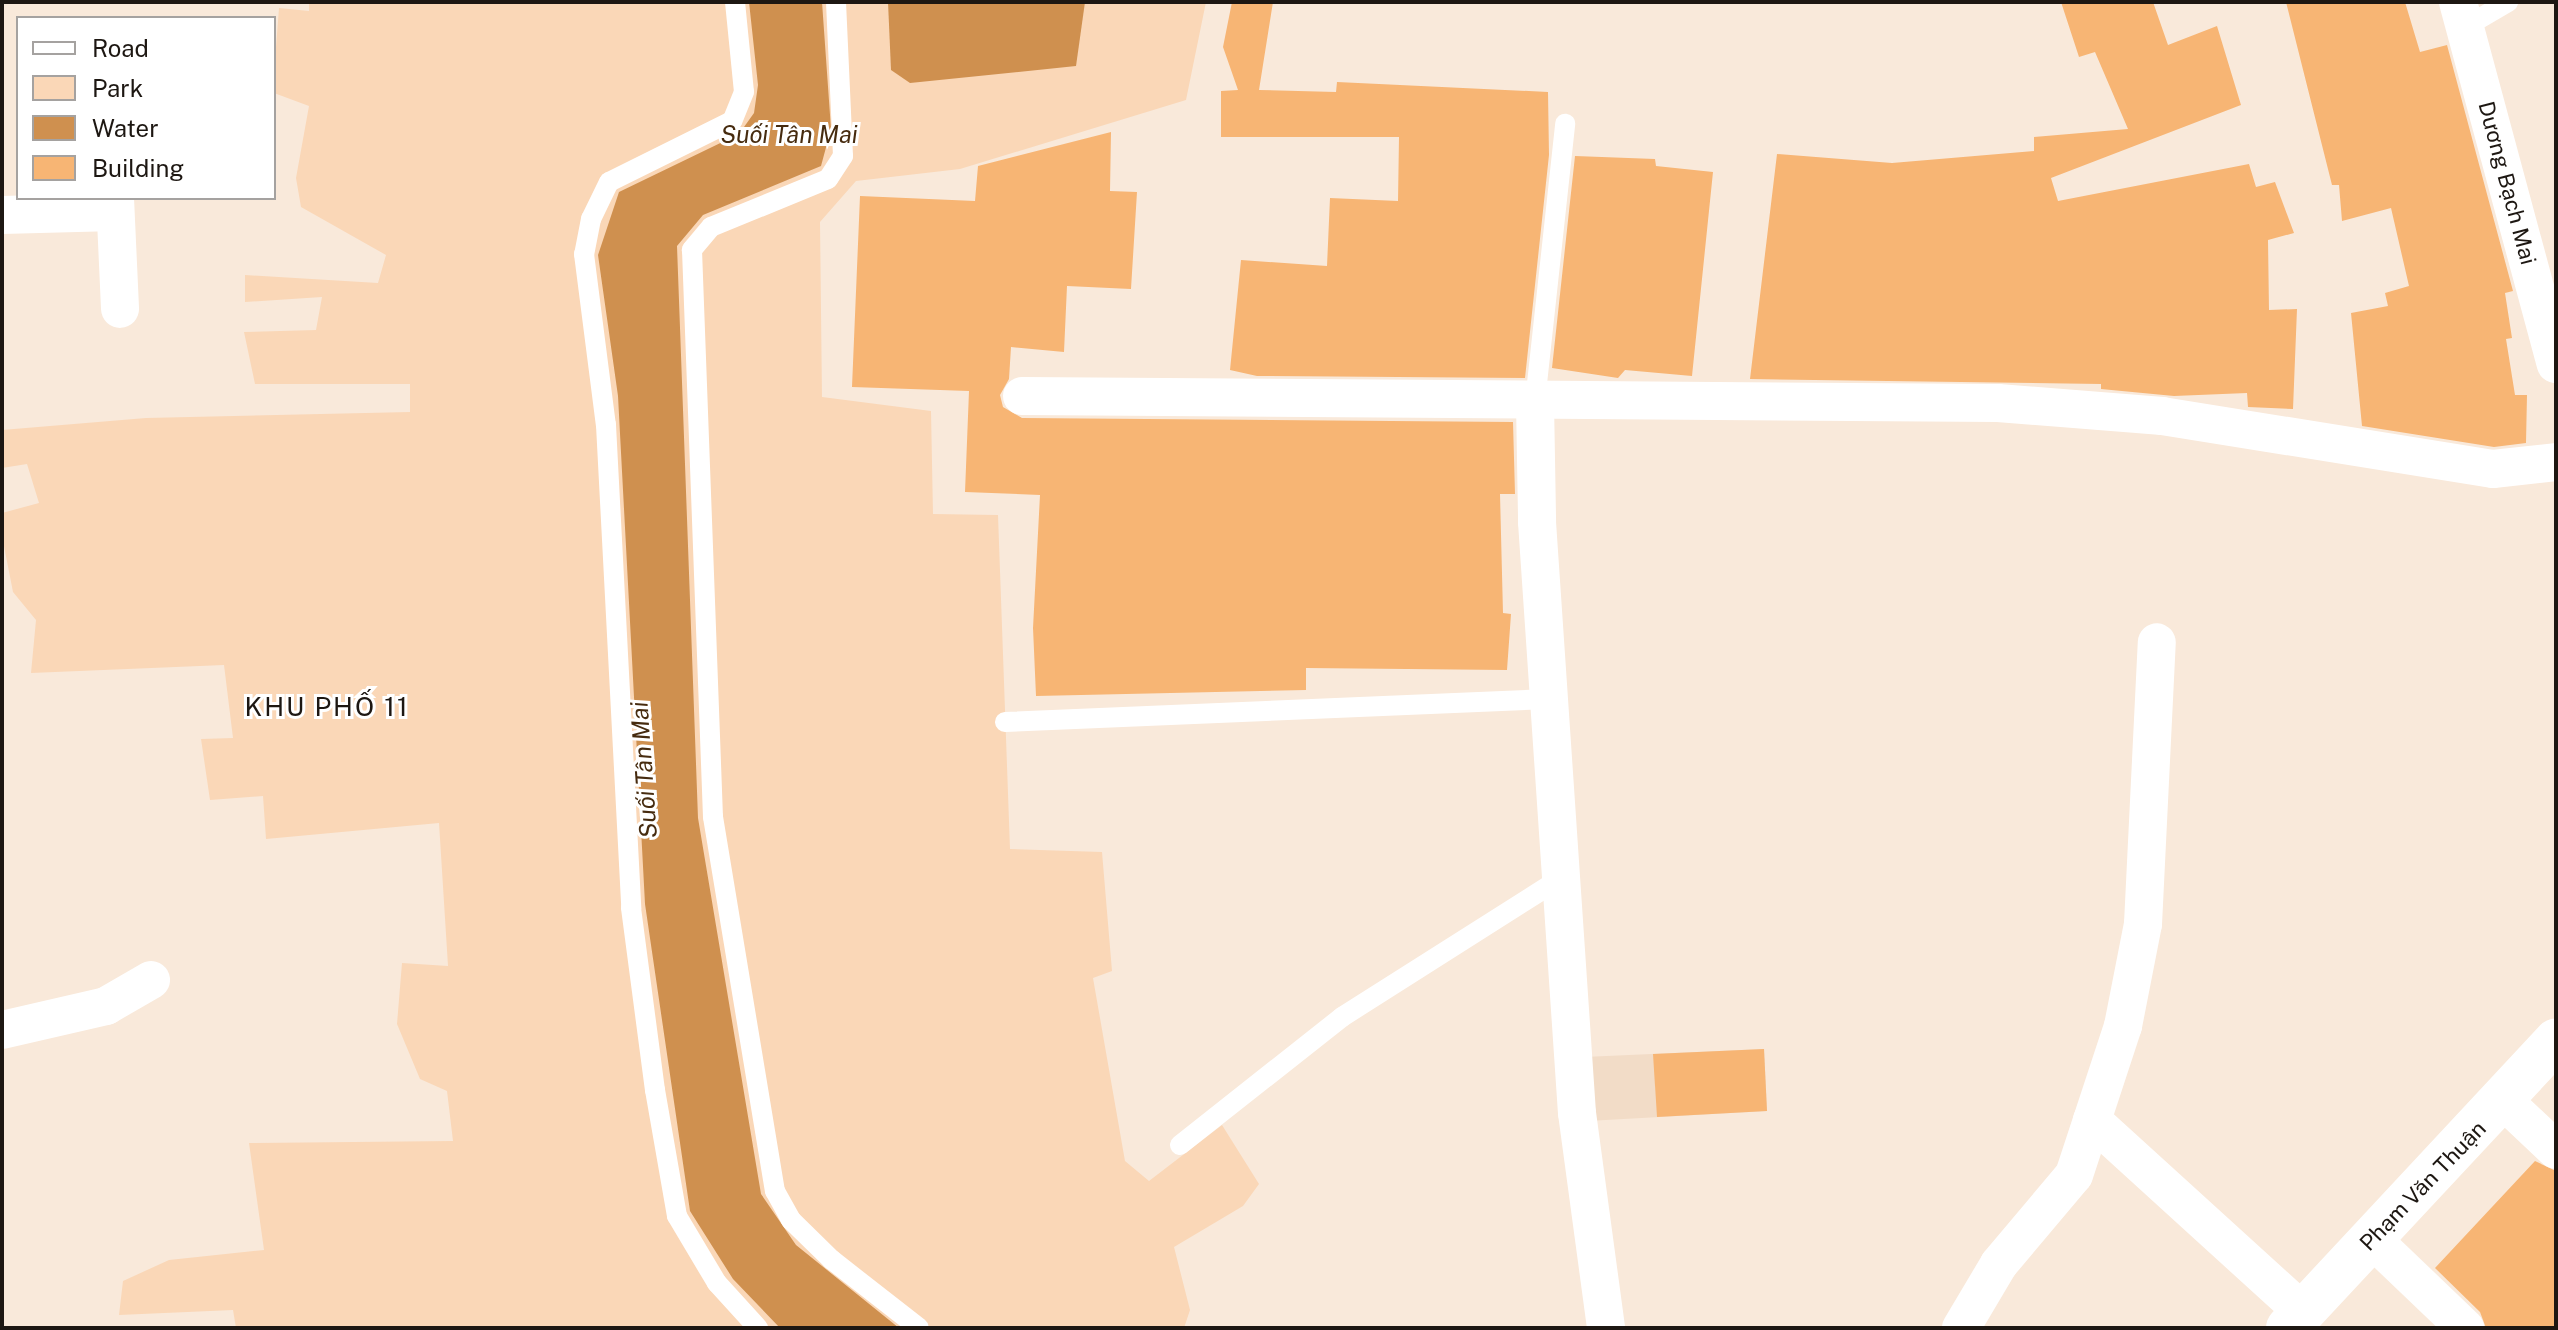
<!DOCTYPE html>
<meta charset="utf-8">
<style>
body{margin:0}
#map{position:relative;width:2558px;height:1330px;overflow:hidden;background:#f9e9da;font-family:"Public Sans",sans-serif}
div>[style]{position:absolute}
.built>*{inset:0;background:#f2dcc7}
.green>*{inset:0;background:#fad7b7}
.water>*{inset:0;background:#cf904f}
.building>*{inset:0;background:#f7b574}
.lane>*{height:20px;margin:-10px;padding:0 10px;transform-origin:10px;border-radius:10px;background:#fff}
.street>*{height:38px;margin:-19px;padding:0 19px;transform-origin:19px;border-radius:19px;background:#fff}
.primary>*{height:44px;margin:-22px;padding:0 22px;transform-origin:22px;border-radius:22px;background:#fff}
span{translate:-50% -50%;white-space:nowrap;text-align:center;line-height:1.15;-webkit-text-stroke:6px #fff;paint-order:stroke}
.street-label{font-size:22px;color:#1d1712}
.water-label{font-size:24px;color:#462b0f;font-style:italic}
.quarter-label{font-size:26px;color:#1d1712;letter-spacing:2px}
.frame{position:absolute;inset:0;border:4px solid #1d1712;pointer-events:none}
.legend{position:absolute;left:16px;top:16px;width:260px;height:184px;box-sizing:border-box;background:#fff;border:2px solid #a5a2a0;margin:0;padding:10px 14px;list-style:none;font-size:24px;color:#1d1712}
.legend li{display:flex;align-items:center;gap:16px;height:40px}
.legend b{width:40px;border:2px solid #a5a2a0}
</style>
<div id="map">
<div class="built">
<div style="clip-path:polygon(1764px 1049px,1767px 1111px,1588px 1121px,1584px 1057px)"></div>
</div>
<div class="green">
<div style="clip-path:polygon(309px 2px,1206px 2px,1186px 100px,960px 169px,856px 181px,820px 222px,822px 397px,931px 411px,933px 514px,998px 515px,1010px 849px,1102px 852px,1112px 971px,1093px 978px,1125px 1161px,1149px 1181px,1222px 1125px,1259px 1184px,1243px 1206px,1174px 1247px,1190px 1310px,1184px 1328px,236px 1328px,233px 1310px,119px 1315px,123px 1281px,169px 1260px,264px 1250px,249px 1143px,453px 1141px,447px 1091px,420px 1079px,397px 1024px,402px 963px,448px 966px,439px 823px,266px 839px,263px 796px,210px 800px,201px 739px,233px 738px,224px 665px,31px 673px,36px 620px,13px 592px,2px 536px,2px 513px,39px 503px,27px 464px,2px 468px,2px 430px,146px 418px,410px 412px,410px 384px,255px 384px,244px 332px,316px 330px,322px 297px,245px 302px,245px 275px,378px 283px,386px 255px,301px 207px,296px 178px,309px 106px,274px 93px,274px 73px,279px 8px,309px 11px)"></div>
</div>
<div class="water">
<div style="clip-path:polygon(749px 2px,822px 2px,831px 129px,821px 166px,703px 215px,677px 246px,698px 818px,761px 1194px,796px 1245px,899px 1328px,780px 1328px,733px 1279px,690px 1211px,645px 904px,618px 396px,598px 255px,619px 192px,739px 134px,754px 113px,758px 85px)"></div>
<div style="clip-path:polygon(888px 2px,1085px 2px,1076px 66px,910px 83px,891px 70px)"></div>
</div>
<div class="building">
<div style="clip-path:polygon(1232px 2px,1273px 2px,1259px 90px,1336px 92px,1337px 82px,1548px 92px,1549px 155px,1525px 378px,1257px 376px,1230px 370px,1241px 260px,1327px 266px,1330px 198px,1398px 201px,1399px 137px,1221px 137px,1221px 91px,1238px 90px,1223px 47px)"></div>
<div style="clip-path:polygon(2061px 2px,2153px 2px,2168px 45px,2217px 26px,2241px 105px,2051px 178px,2058px 201px,2249px 164px,2256px 187px,2275px 182px,2294px 233px,2268px 240px,2269px 310px,2297px 309px,2293px 409px,2248px 407px,2247px 393px,2174px 396px,2101px 389px,2101px 384px,1750px 379px,1777px 154px,1892px 163px,2034px 151px,2034px 137px,2128px 129px,2095px 52px,2079px 57px)"></div>
<div style="clip-path:polygon(2286px 2px,2405px 2px,2420px 52px,2447px 45px,2513px 291px,2505px 293px,2512px 338px,2506px 339px,2515px 395px,2527px 395px,2526px 443px,2494px 447px,2362px 426px,2351px 313px,2388px 306px,2385px 293px,2409px 286px,2391px 208px,2342px 221px,2339px 185px,2332px 185px)"></div>
<div style="clip-path:polygon(1111px 132px,1110px 191px,1137px 192px,1131px 289px,1067px 286px,1064px 352px,1011px 347px,1009px 379px,1000px 395px,1003px 407px,1022px 418px,1513px 422px,1515px 494px,1500px 494px,1503px 613px,1511px 614px,1507px 670px,1306px 668px,1306px 690px,1036px 696px,1033px 628px,1040px 495px,965px 492px,969px 391px,852px 387px,860px 196px,975px 201px,978px 166px)"></div>
<div style="clip-path:polygon(1575px 156px,1655px 159px,1656px 166px,1713px 172px,1692px 376px,1625px 370px,1618px 378px,1552px 368px)"></div>
<div style="clip-path:polygon(1764px 1049px,1767px 1111px,1657px 1117px,1653px 1054px)"></div>
<div style="clip-path:polygon(2535px 1161px,2556px 1171px,2556px 1328px,2486px 1328px,2480px 1312px,2435px 1268px)"></div>
</div>
<div class="lane">
<div style="left:735px;top:2px;width:90px;rotate:84.3deg"></div>
<div style="left:744px;top:92px;width:31px;rotate:112deg"></div>
<div style="left:732px;top:121px;width:137px;rotate:153.6deg"></div>
<div style="left:609px;top:182px;width:41px;rotate:115.9deg"></div>
<div style="left:591px;top:219px;width:36px;rotate:101deg"></div>
<div style="left:584px;top:254px;width:172px;rotate:82.7deg"></div>
<div style="left:606px;top:425px;width:484px;rotate:87deg"></div>
<div style="left:631px;top:908px;width:184px;rotate:82.5deg"></div>
<div style="left:655px;top:1090px;width:128px;rotate:80.1deg"></div>
<div style="left:677px;top:1216px;width:78px;rotate:59.2deg"></div>
<div style="left:717px;top:1283px;width:61px;rotate:47.7deg"></div>
<div style="left:836px;top:2px;width:154px;rotate:87.4deg"></div>
<div style="left:843px;top:156px;width:27px;rotate:123deg"></div>
<div style="left:828px;top:179px;width:126px;rotate:157.7deg"></div>
<div style="left:711px;top:227px;width:30px;rotate:130deg"></div>
<div style="left:692px;top:250px;width:567px;rotate:87.88deg"></div>
<div style="left:713px;top:817px;width:379px;rotate:80.6deg"></div>
<div style="left:775px;top:1191px;width:33px;rotate:61deg"></div>
<div style="left:791px;top:1220px;width:57px;rotate:44.3deg"></div>
<div style="left:832px;top:1260px;width:110px;rotate:38deg"></div>
<div style="left:2465px;top:27px;width:50px;rotate:-30.2deg"></div>
<div style="left:1535px;top:402px;width:280px;rotate:-83.8deg"></div>
<div style="left:1005px;top:722px;width:544px;rotate:-2.42deg"></div>
<div style="left:1180px;top:1145px;width:206px;rotate:-38.3deg"></div>
<div style="left:1342px;top:1017px;width:259px;rotate:-32.4deg"></div>
</div>
<div class="street">
<div style="left:2458px;top:2px;width:375px;rotate:74.9deg"></div>
<div style="left:115px;top:198px;width:111px;rotate:87.4deg"></div>
<div style="left:2px;top:215px;width:113px;rotate:-1.5deg"></div>
<div style="left:1022px;top:396px;width:976px;rotate:0.41deg"></div>
<div style="left:1998px;top:403px;width:165px;rotate:4.5deg"></div>
<div style="left:2162px;top:416px;width:335px;rotate:9.1deg"></div>
<div style="left:2493px;top:469px;width:63px;rotate:-6.3deg"></div>
<div style="left:1535px;top:402px;width:120px;rotate:89deg"></div>
<div style="left:1537px;top:522px;width:592px;rotate:86.13deg"></div>
<div style="left:1577px;top:1113px;width:217px;rotate:82.3deg"></div>
<div style="left:2px;top:1030px;width:107px;rotate:-13deg"></div>
<div style="left:106px;top:1006px;width:52px;rotate:-30deg"></div>
<div style="left:2504px;top:1101px;width:71px;rotate:43.3deg"></div>
<div style="left:2092px;top:1120px;width:285px;rotate:42.3deg"></div>
<div style="left:2372px;top:1239px;width:129px;rotate:43.7deg"></div>
<div style="left:1961px;top:1328px;width:74px;rotate:-59.3deg"></div>
<div style="left:1999px;top:1264px;width:116px;rotate:-49.9deg"></div>
<div style="left:2074px;top:1175px;width:157px;rotate:-71.8deg"></div>
<div style="left:2123px;top:1026px;width:104px;rotate:-78.9deg"></div>
<div style="left:2143px;top:924px;width:282px;rotate:-87.2deg"></div>
</div>
<div class="primary">
<div style="left:2288px;top:1328px;width:393px;rotate:-47deg"></div>
</div>
<div class="street-label">
<span style="left:2507px;top:183px;rotate:75deg">Dương Bạch Mai</span>
<span style="left:2423px;top:1186px;rotate:-46deg">Phạm Văn Thuận</span>
</div>
<div class="water-label">
<span style="left:789px;top:135px">Suối Tân Mai</span>
<span style="left:644px;top:770px;rotate:-94deg">Suối Tân Mai</span>
</div>
<div class="quarter-label">
<span style="left:327px;top:707px">KHU PHỐ 11</span>
</div>
<div class="frame"></div>
<ul class="legend">
<li><b style="height:10px;background:#fff"></b>Road</li>
<li><b style="height:22px;background:#fad7b7"></b>Park</li>
<li><b style="height:22px;background:#cf904f"></b>Water</li>
<li><b style="height:22px;background:#f7b574"></b>Building</li>
</ul>
</div>
